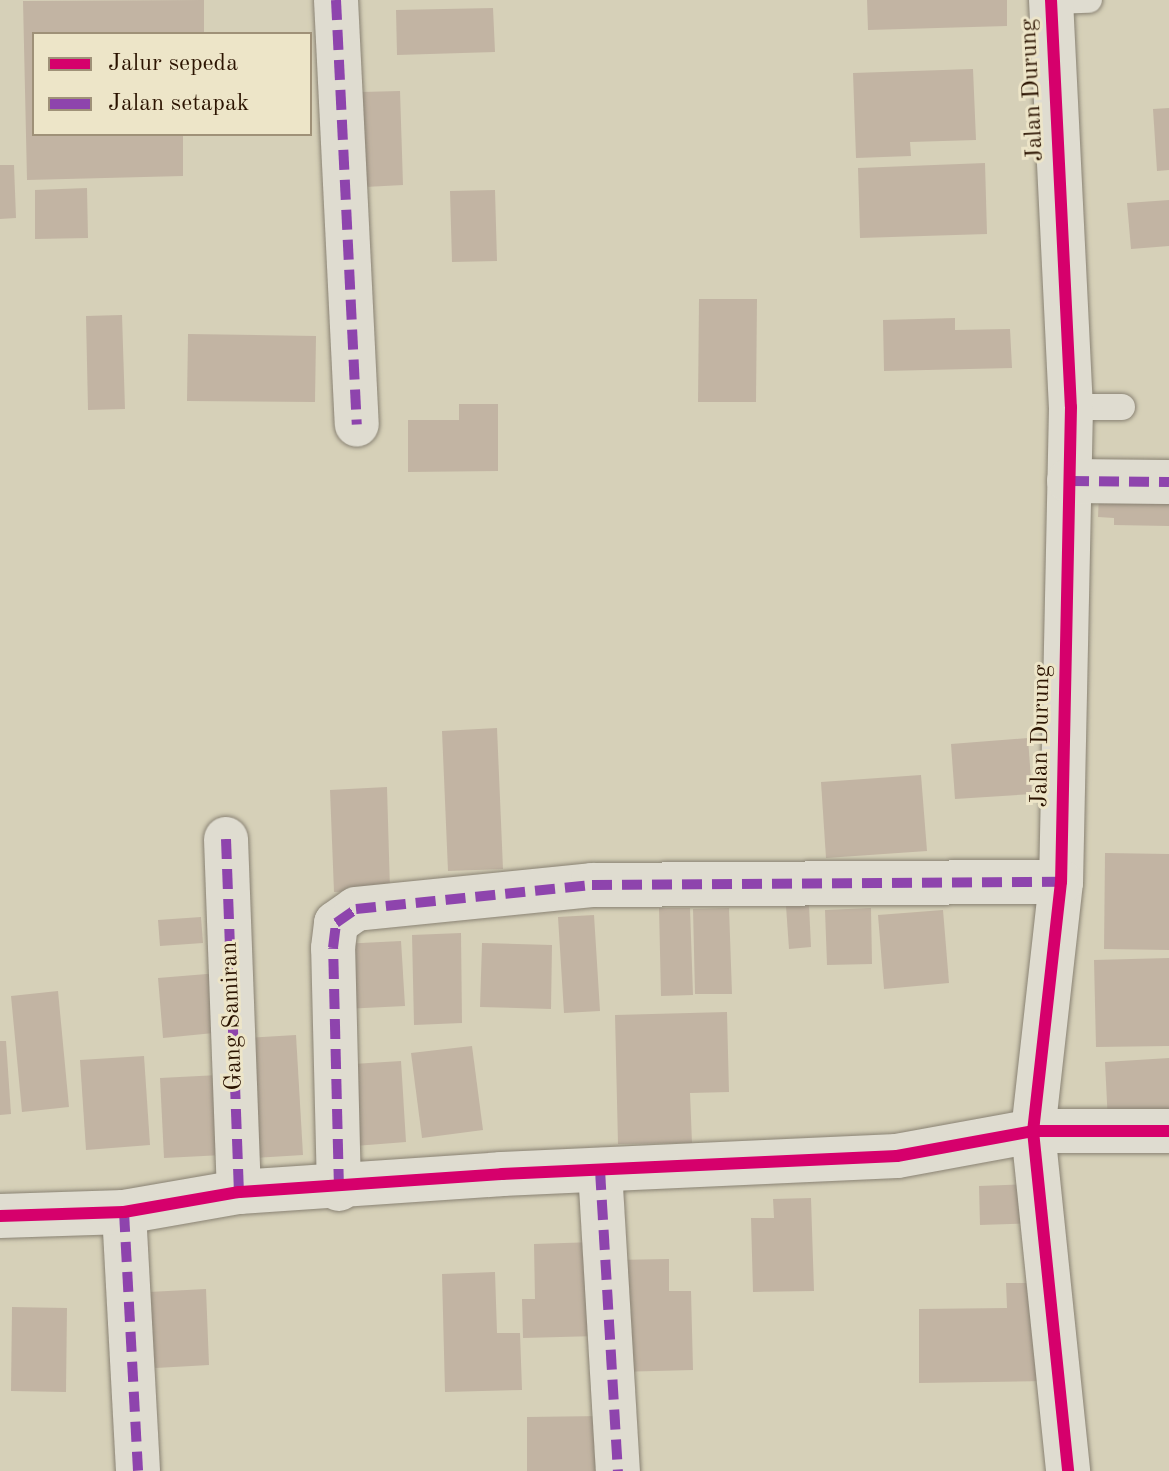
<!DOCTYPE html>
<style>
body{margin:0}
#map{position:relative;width:1169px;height:1471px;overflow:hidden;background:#d6d0b8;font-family:"Old Standard TT",serif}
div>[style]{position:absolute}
.building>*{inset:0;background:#c2b4a3}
.roads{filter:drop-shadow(0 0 2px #898273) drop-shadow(0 0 2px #898273)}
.lane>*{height:26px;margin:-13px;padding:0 13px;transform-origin:13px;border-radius:13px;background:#dfdcd0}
.street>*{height:44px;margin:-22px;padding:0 22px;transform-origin:22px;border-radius:22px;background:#dfdcd0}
.quiet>*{height:10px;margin-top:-5px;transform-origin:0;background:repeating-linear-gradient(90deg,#8e44ad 0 20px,transparent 0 30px)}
.cycleway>*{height:12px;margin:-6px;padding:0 6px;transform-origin:6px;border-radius:6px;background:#d6006c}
span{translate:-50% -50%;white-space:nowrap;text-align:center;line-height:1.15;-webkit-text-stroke:6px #ede5c8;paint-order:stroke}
.street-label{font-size:24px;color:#2b1300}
.legend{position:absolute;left:32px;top:32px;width:280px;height:104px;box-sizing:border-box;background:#ede5c8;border:2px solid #9f9178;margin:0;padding:10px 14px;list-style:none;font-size:24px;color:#2b1300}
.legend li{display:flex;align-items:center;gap:16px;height:40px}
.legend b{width:40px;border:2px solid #9f9178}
</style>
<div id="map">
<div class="building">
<div style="clip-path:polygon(204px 0,204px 34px,34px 34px,34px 134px,183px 134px,183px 176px,27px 180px,23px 1px)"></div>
<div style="clip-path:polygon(867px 0,1007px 0,1007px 26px,868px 30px)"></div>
<div style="clip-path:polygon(493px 8px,495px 52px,397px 55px,396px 10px)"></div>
<div style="clip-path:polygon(973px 69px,976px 140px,910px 142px,911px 156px,856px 158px,853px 73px)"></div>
<div style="clip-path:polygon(400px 91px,403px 185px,365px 187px,362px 92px)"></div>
<div style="clip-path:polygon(1169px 108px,1169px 170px,1157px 171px,1153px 109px)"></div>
<div style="clip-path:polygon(985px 163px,987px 234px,860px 238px,858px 168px)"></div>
<div style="clip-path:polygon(0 165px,14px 165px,16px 218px,0 219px)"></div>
<div style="clip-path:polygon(87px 188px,88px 238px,35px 239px,35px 190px)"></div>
<div style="clip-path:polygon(495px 190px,497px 261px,452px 262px,450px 191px)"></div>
<div style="clip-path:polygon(1169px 200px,1169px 246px,1131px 249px,1127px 203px)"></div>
<div style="clip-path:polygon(699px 299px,757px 299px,756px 402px,698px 402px)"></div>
<div style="clip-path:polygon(122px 315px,125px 409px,88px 410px,86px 316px)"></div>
<div style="clip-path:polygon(955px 318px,955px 330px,1010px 329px,1012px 368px,884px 371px,883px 320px)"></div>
<div style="clip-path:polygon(188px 334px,316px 336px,315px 402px,187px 401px)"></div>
<div style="clip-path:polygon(459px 404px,498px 404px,498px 471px,408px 472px,408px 420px,459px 420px)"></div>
<div style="clip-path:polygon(1169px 487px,1169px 526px,1114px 525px,1114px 518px,1098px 517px,1099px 495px)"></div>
<div style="clip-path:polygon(497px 728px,503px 869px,448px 871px,442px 731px)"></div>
<div style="clip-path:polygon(1028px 738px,1032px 794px,955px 799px,951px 744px)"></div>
<div style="clip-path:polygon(921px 775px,927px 851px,826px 858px,821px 782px)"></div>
<div style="clip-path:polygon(387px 787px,390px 890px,334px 892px,330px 790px)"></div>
<div style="clip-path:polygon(1105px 853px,1169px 854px,1169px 950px,1104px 949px)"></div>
<div style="clip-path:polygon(809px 905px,811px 947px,789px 949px,786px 906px)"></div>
<div style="clip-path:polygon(659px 908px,690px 908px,693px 995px,661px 996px)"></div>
<div style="clip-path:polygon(729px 908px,732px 994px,695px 994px,693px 909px)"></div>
<div style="clip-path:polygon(871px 908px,872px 964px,827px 965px,825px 910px)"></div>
<div style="clip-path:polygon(943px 910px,949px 983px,884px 989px,878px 915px)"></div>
<div style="clip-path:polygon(594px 915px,600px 1011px,564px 1013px,558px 917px)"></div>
<div style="clip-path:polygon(201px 917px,203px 943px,160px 946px,158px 920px)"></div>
<div style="clip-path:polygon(461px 933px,462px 1023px,414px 1025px,412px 935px)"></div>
<div style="clip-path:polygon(401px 941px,405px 1006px,344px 1009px,341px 944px)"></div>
<div style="clip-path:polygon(482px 943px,552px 945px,551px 1009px,480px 1007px)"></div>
<div style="clip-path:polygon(1169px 958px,1169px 1046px,1096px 1047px,1094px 960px)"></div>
<div style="clip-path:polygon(219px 973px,224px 1032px,163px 1038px,158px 978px)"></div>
<div style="clip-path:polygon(58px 991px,69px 1107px,22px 1112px,11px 996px)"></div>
<div style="clip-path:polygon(727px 1012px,729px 1092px,690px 1093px,692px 1143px,618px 1144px,615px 1015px)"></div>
<div style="clip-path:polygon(296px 1035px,303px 1155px,254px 1158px,247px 1038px)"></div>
<div style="clip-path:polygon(0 1041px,6px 1041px,11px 1114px,0 1115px)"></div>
<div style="clip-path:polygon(472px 1046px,483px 1130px,422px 1138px,411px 1053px)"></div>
<div style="clip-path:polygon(144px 1056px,150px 1145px,86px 1150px,80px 1060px)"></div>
<div style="clip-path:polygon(1169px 1058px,1169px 1119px,1108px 1123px,1105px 1062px)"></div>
<div style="clip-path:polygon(401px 1061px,406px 1142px,342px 1147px,337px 1065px)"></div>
<div style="clip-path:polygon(219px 1075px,223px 1155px,164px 1158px,160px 1078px)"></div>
<div style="clip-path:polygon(1035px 1184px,1036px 1223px,980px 1225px,979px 1186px)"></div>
<div style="clip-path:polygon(811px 1198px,814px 1291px,753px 1292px,751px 1218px,774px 1218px,773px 1199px)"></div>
<div style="clip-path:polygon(595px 1242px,598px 1336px,523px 1338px,522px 1299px,535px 1299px,534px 1244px)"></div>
<div style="clip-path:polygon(669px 1259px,669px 1291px,691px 1291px,693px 1370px,616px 1372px,613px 1260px)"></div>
<div style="clip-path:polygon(495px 1272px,497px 1333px,520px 1333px,522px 1390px,445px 1392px,442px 1274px)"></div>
<div style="clip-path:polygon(1006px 1283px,1048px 1283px,1048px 1381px,919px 1383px,919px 1309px,1007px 1308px)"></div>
<div style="clip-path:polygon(206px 1289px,209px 1365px,138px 1369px,149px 1292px)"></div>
<div style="clip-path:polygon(12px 1307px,67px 1308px,66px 1392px,11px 1391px)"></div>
<div style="clip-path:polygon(602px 1416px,602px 1471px,527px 1471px,527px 1417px)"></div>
</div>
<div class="roads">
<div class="lane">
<div style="left:1051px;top:1px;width:38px;rotate:-2deg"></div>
<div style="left:1071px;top:407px;width:51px"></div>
</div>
<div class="street">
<div style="left:336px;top:0;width:425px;rotate:87.2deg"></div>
<div style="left:1051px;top:0;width:407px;rotate:87.2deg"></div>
<div style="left:1071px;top:407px;width:475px;rotate:91.2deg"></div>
<div style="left:1061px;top:882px;width:251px;rotate:96.4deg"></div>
<div style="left:1033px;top:1131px;width:342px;rotate:84.1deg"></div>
<div style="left:1069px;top:481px;width:100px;rotate:0.6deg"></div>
<div style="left:226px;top:839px;width:353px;rotate:87.9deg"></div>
<div style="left:600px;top:1170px;width:302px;rotate:86.6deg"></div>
<div style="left:339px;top:1189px;width:241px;rotate:-91.4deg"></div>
<div style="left:333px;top:948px;width:25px;rotate:-83deg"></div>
<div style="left:336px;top:923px;width:24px;rotate:-35deg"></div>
<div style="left:356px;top:909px;width:237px;rotate:-5.8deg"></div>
<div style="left:592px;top:885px;width:469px;rotate:-0.4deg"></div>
<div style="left:124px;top:1212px;width:259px;rotate:86.9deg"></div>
<div style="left:0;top:1216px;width:124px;rotate:-1.8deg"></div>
<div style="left:124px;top:1212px;width:117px;rotate:-9.9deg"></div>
<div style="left:239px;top:1192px;width:264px;rotate:-3.9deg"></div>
<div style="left:502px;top:1174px;width:395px;rotate:-2.6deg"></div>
<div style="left:897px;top:1156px;width:138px;rotate:-10.4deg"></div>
<div style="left:1033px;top:1131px;width:136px"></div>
</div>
</div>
<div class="quiet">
<div style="left:336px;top:0;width:425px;rotate:87.2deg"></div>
<div style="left:1069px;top:481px;width:100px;rotate:0.6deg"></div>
<div style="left:226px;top:839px;width:353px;rotate:87.9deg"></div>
<div style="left:600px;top:1170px;width:302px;rotate:86.6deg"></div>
<div style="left:339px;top:1189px;width:241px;rotate:-91.4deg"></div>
<div style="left:333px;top:948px;width:25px;rotate:-83deg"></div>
<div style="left:336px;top:923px;width:24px;rotate:-35deg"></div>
<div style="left:356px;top:909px;width:237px;rotate:-5.8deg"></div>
<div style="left:592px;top:885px;width:469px;rotate:-0.4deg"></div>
<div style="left:124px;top:1212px;width:259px;rotate:86.9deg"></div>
</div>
<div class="cycleway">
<div style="left:1051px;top:0;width:407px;rotate:87.2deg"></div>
<div style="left:1071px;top:407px;width:475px;rotate:91.2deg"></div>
<div style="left:1061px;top:882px;width:251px;rotate:96.4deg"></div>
<div style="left:1033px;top:1131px;width:342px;rotate:84.1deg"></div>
<div style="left:0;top:1216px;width:124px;rotate:-1.8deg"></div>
<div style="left:124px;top:1212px;width:117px;rotate:-9.9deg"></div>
<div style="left:239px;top:1192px;width:264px;rotate:-3.9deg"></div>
<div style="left:502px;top:1174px;width:395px;rotate:-2.6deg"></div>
<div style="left:897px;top:1156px;width:138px;rotate:-10.4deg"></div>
<div style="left:1033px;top:1131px;width:136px"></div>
</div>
<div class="street-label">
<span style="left:1033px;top:90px;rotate:-93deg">Jalan Durung</span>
<span style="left:1042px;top:736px;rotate:-89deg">Jalan Durung</span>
<span style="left:233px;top:1016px;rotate:-92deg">Gang Samiran</span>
</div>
<ul class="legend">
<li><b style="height:10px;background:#d6006c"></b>Jalur sepeda</li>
<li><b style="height:10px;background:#8e44ad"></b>Jalan setapak</li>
</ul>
</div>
